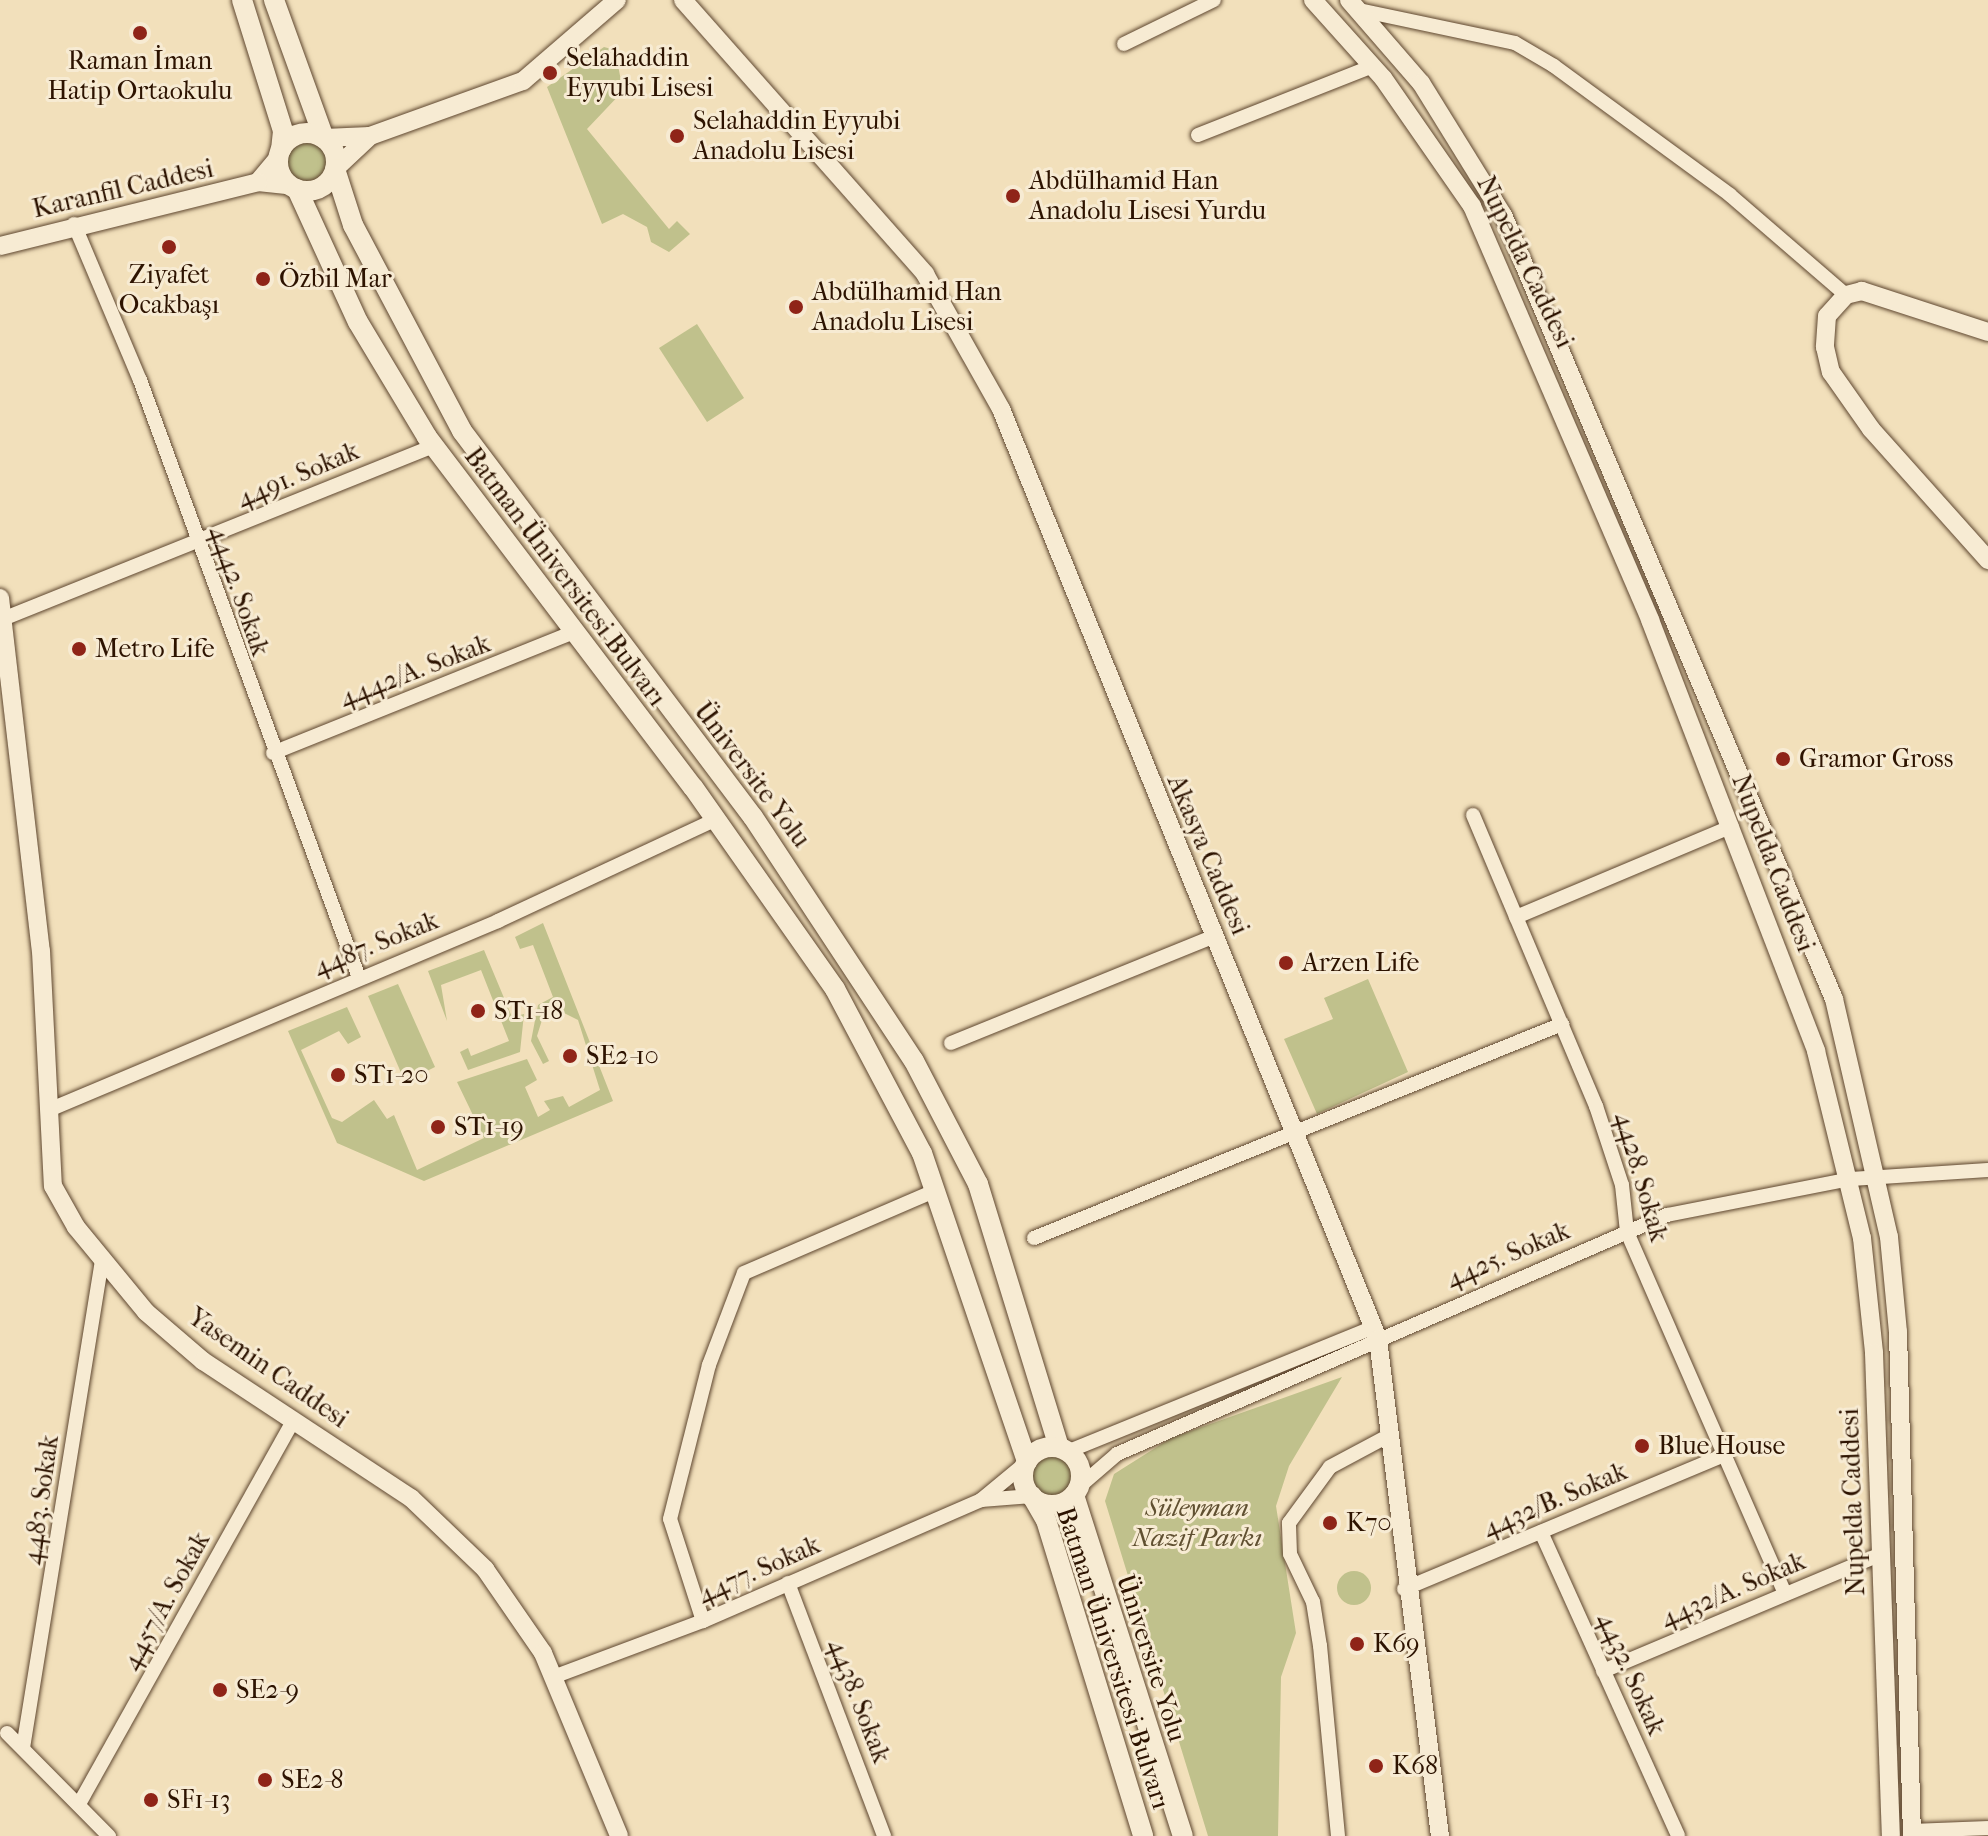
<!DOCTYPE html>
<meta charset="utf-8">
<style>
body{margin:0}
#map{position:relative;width:1988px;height:1836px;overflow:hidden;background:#f2e0bb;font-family:"IM FELL French Canon",serif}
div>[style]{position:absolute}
.green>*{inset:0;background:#c0c18c}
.round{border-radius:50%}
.roads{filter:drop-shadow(0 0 2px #5e462f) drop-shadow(0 0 2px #5e462f)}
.minor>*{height:14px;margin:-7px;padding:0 7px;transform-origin:7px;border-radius:7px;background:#f7ebd3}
.tertiary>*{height:18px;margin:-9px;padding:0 9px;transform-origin:9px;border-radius:9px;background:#f7ebd3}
.secondary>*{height:20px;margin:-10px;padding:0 10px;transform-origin:10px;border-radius:10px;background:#f7ebd3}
.secondary>.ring{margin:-10px;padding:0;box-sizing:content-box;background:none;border:20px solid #f7ebd3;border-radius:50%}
.dots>*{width:22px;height:22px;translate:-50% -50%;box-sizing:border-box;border:4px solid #f7ebd3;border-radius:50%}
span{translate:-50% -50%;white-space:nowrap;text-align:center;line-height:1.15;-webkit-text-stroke:6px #f7ebd3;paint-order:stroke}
.poi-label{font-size:26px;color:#2d1300}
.left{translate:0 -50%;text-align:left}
.street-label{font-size:26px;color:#2d1300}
.park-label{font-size:26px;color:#605031;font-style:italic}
</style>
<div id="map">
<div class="green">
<div style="clip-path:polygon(604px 47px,615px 50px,623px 91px,587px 129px,669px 229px,677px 221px,690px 234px,669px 252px,651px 242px,647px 227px,623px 214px,602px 224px,547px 87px)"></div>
<div class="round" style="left:286px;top:141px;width:42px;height:42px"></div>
<div style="clip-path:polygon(697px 324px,744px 398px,707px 422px,659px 348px)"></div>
<div style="clip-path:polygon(543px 923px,613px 1101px,424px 1181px,337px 1143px,288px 1031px,347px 1007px,361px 1037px,348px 1044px,339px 1031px,301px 1050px,332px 1118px,342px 1122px,374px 1100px,387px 1119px,394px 1115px,417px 1170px,484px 1138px,457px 1082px,527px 1059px,537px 1080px,525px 1087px,538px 1117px,550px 1110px,544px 1101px,563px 1096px,569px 1107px,600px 1090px,578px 1020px,562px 1012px,542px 1020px,537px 1036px,549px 1061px,543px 1064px,531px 1041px,538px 1005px,553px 997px,533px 945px,520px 949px,515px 937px)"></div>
<div style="clip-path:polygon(484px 950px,512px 1017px,524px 1014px,520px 1052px,468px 1070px,460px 1052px,468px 1048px,471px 1056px,509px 1041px,481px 970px,441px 985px,447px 1021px,428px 971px)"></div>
<div style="clip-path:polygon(1368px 979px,1408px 1072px,1317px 1114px,1284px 1039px,1333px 1019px,1324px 998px)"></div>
<div style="clip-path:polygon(398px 984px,435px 1067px,405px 1082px,368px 996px)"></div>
<div style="clip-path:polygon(1342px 1377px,1289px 1466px,1276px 1506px,1296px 1633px,1281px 1677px,1278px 1836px,1208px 1836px,1105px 1501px,1114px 1474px,1171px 1438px)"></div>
<div class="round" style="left:1029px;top:1454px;width:44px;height:44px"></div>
<div class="round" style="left:1337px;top:1571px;width:34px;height:34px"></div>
</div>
<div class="roads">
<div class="minor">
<div style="left:1359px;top:10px;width:159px;rotate:11.9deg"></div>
<div style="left:1515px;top:43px;width:45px;rotate:30.5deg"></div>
<div style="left:1554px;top:66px;width:218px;rotate:36.2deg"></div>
<div style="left:1730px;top:195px;width:153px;rotate:40.8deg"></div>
<div style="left:1124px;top:44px;width:100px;rotate:-26.1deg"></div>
<div style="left:1198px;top:135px;width:188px;rotate:-21.5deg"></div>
<div style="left:74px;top:224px;width:169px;rotate:67.1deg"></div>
<div style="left:140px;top:380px;width:634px;rotate:69.88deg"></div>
<div style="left:3px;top:619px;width:463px;rotate:-21.9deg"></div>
<div style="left:273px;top:753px;width:324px;rotate:-21.9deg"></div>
<div style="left:1473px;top:815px;width:316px;rotate:67.1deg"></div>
<div style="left:1596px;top:1106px;width:83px;rotate:71.8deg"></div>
<div style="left:1622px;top:1185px;width:47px;rotate:83.9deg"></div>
<div style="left:1627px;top:1232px;width:395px;rotate:66.4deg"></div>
<div style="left:1516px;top:917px;width:234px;rotate:-22.8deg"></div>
<div style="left:951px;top:1043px;width:285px;rotate:-22.1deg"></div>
<div style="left:51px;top:1109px;width:485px;rotate:-22.8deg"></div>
<div style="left:498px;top:921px;width:242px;rotate:-25deg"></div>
<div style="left:1034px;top:1238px;width:570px;rotate:-22.06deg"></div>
<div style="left:1069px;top:1451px;width:329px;rotate:-22.1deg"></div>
<div style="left:1027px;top:1462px;width:60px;rotate:140.4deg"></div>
<div style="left:981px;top:1500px;width:51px;rotate:-4.5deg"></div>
<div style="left:1080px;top:1486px;width:49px;rotate:-40.9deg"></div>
<div style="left:1117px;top:1454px;width:600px;rotate:-23.49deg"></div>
<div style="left:1667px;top:1215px;width:187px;rotate:-11.1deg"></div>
<div style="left:1851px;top:1179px;width:137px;rotate:-3.8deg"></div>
<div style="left:1541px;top:1532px;width:333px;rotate:65.7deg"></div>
<div style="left:788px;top:1583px;width:271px;rotate:69.2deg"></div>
<div style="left:1404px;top:1589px;width:347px;rotate:-22.7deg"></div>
<div style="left:703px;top:1621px;width:107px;rotate:-107.9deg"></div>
<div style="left:670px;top:1519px;width:159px;rotate:-75.8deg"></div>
<div style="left:709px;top:1365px;width:98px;rotate:-69.2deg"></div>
<div style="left:744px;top:1273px;width:210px;rotate:-23.3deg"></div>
<div style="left:1603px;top:1671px;width:302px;rotate:-22.8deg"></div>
<div style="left:553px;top:1677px;width:160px;rotate:-20.5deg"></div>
<div style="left:703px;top:1621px;width:303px;rotate:-23.5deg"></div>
<div style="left:7px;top:1733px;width:145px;rotate:45.3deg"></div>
<div style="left:23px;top:1748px;width:496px;rotate:-80.8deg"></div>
<div style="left:79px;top:1804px;width:440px;rotate:-60.8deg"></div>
<div style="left:1912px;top:1831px;width:76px;rotate:-2.3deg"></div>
<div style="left:1338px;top:1836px;width:191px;rotate:-95.4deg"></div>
<div style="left:1320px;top:1646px;width:45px;rotate:-99deg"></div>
<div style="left:1313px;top:1602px;width:53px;rotate:-115.6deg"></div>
<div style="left:1290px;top:1554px;width:31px;rotate:-92deg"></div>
<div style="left:1289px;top:1523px;width:69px;rotate:-53.8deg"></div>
<div style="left:1330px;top:1467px;width:68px;rotate:-28.1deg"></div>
</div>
<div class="tertiary">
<div style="left:683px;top:0;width:366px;rotate:48.5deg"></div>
<div style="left:925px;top:274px;width:155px;rotate:60.6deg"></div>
<div style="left:1001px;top:409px;width:1004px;rotate:67.93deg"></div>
<div style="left:1378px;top:1339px;width:501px;rotate:82.89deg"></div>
<div style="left:1313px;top:0;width:105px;rotate:48.1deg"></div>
<div style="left:1383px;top:78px;width:156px;rotate:55.2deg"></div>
<div style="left:1472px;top:206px;width:451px;rotate:66.7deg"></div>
<div style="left:1650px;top:620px;width:462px;rotate:68.9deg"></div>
<div style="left:1816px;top:1051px;width:193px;rotate:76.2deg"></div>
<div style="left:1862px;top:1238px;width:116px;rotate:84deg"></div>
<div style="left:1874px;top:1353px;width:483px;rotate:88deg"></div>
<div style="left:1349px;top:0;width:110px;rotate:49.1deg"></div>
<div style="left:1421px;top:83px;width:155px;rotate:58.2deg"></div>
<div style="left:1503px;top:215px;width:851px;rotate:67.11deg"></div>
<div style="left:1834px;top:999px;width:244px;rotate:77deg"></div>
<div style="left:1889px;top:1237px;width:95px;rotate:84.6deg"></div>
<div style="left:1898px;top:1332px;width:504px;rotate:88.41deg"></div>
<div style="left:324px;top:138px;width:46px;rotate:-2.5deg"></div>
<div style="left:370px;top:136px;width:163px;rotate:-19.8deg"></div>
<div style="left:523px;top:81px;width:124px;rotate:-40.8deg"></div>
<div style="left:278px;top:158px;width:31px;rotate:130deg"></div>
<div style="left:258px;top:182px;width:31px;rotate:6deg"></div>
<div style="left:335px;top:169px;width:48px;rotate:-43.3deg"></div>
<div style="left:0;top:246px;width:266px;rotate:-13.9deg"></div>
<div style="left:1988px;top:332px;width:133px;rotate:-162deg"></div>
<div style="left:1862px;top:291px;width:16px;rotate:166deg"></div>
<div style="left:1846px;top:295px;width:28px;rotate:132deg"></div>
<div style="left:1827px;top:316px;width:31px;rotate:94deg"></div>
<div style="left:1825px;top:347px;width:26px;rotate:77deg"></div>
<div style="left:1831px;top:372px;width:70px;rotate:54.9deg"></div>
<div style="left:1871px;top:429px;width:176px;rotate:48.2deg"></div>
<div style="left:0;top:598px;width:355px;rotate:83.4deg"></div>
<div style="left:41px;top:951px;width:235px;rotate:87.1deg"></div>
<div style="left:53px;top:1186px;width:47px;rotate:60.7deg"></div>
<div style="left:76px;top:1227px;width:110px;rotate:50.5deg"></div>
<div style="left:146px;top:1312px;width:75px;rotate:40.7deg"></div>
<div style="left:203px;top:1361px;width:249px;rotate:33.4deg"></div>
<div style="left:411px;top:1498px;width:103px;rotate:43.8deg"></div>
<div style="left:485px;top:1569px;width:102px;rotate:55.4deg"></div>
<div style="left:543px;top:1653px;width:198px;rotate:67.4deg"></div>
</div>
<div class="secondary">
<div style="left:242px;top:0;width:137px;rotate:72.6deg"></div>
<div style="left:283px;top:131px;width:18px;rotate:96deg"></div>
<div style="left:274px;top:0;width:147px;rotate:70.1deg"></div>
<div class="ring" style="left:278px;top:133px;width:38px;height:38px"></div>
<div style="left:335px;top:169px;width:59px;rotate:72.2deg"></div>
<div style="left:353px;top:225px;width:233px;rotate:62.1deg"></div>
<div style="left:462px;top:431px;width:483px;rotate:53deg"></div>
<div style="left:753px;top:817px;width:292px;rotate:56.6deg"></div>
<div style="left:914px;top:1061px;width:139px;rotate:62.5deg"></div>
<div style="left:978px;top:1184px;width:275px;rotate:72.9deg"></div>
<div style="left:297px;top:189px;width:146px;rotate:65.4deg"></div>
<div style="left:358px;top:322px;width:134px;rotate:59deg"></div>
<div style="left:427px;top:437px;width:440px;rotate:52.8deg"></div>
<div style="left:693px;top:787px;width:247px;rotate:54.9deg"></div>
<div style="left:835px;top:989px;width:186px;rotate:62.1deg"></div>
<div style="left:922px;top:1153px;width:326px;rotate:71.2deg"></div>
<div class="ring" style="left:1023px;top:1447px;width:38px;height:38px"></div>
<div style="left:1074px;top:1495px;width:358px;rotate:72.3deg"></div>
<div style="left:1032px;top:1496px;width:28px;rotate:60deg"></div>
<div style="left:1046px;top:1520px;width:331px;rotate:72.9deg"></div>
</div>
</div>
<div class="dots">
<div style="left:140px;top:33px;background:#8f2418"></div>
<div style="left:550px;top:73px;background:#8f2418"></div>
<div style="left:677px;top:136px;background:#8f2418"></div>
<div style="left:1013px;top:196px;background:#8f2418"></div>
<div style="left:169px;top:247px;background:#8f2418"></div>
<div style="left:263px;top:279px;background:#8f2418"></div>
<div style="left:796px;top:307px;background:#8f2418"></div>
<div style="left:79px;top:649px;background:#8f2418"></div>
<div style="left:1783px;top:759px;background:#8f2418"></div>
<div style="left:1286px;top:963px;background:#8f2418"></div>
<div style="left:478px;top:1011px;background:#8f2418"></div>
<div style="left:570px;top:1056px;background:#8f2418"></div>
<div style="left:338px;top:1075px;background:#8f2418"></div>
<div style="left:438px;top:1127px;background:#8f2418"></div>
<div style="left:1642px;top:1446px;background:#8f2418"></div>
<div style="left:1330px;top:1523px;background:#8f2418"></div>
<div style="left:1357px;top:1644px;background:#8f2418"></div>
<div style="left:220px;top:1690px;background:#8f2418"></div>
<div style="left:1376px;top:1766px;background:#8f2418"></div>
<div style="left:265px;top:1780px;background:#8f2418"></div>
<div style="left:151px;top:1800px;background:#8f2418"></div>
</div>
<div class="poi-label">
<span class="left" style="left:566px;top:73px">Selahaddin<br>Eyyubi Lisesi</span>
<span style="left:140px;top:76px">Raman İman<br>Hatip Ortaokulu</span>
<span class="left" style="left:693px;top:136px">Selahaddin Eyyubi<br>Anadolu Lisesi</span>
<span class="left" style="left:1029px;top:196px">Abdülhamid Han<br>Anadolu Lisesi Yurdu</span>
<span style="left:169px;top:290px">Ziyafet<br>Ocakbaşı</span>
<span class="left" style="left:279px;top:279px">Özbil Mar</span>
<span class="left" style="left:812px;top:307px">Abdülhamid Han<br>Anadolu Lisesi</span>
<span class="left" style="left:95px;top:649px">Metro Life</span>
<span class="left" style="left:1799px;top:759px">Gramor Gross</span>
<span class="left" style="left:1302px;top:963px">Arzen Life</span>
<span class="left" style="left:494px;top:1011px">ST1-18</span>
<span class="left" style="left:586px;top:1056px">SE2-10</span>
<span class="left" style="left:354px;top:1075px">ST1-20</span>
<span class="left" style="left:454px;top:1127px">ST1-19</span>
<span class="left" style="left:1658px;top:1446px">Blue House</span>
<span class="left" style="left:1346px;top:1523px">K70</span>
<span class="left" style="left:1373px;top:1644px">K69</span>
<span class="left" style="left:236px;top:1690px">SE2-9</span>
<span class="left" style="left:1392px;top:1766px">K68</span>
<span class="left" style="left:281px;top:1780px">SE2-8</span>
<span class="left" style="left:167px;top:1800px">SF1-13</span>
</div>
<div class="street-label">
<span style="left:123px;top:189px;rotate:-13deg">Karanfil Caddesi</span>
<span style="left:1525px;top:262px;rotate:64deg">Nupelda Caddesi</span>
<span style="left:298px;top:475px;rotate:-23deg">4491. Sokak</span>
<span style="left:565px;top:577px;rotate:53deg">Batman Üniversitesi Bulvarı</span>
<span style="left:239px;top:591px;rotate:71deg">4442. Sokak</span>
<span style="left:415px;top:671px;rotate:-21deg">4442/A. Sokak</span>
<span style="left:752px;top:775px;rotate:53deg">Üniversite Yolu</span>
<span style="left:1208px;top:855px;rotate:67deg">Akasya Caddesi</span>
<span style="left:1773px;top:863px;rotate:69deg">Nupelda Caddesi</span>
<span style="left:376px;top:944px;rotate:-22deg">4487. Sokak</span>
<span style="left:1641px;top:1177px;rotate:74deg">4428. Sokak</span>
<span style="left:1508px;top:1255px;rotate:-23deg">4425. Sokak</span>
<span style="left:268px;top:1368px;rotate:35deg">Yasemin Caddesi</span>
<span style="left:41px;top:1500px;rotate:-82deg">4483. Sokak</span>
<span style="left:1555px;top:1500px;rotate:-23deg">4432/B. Sokak</span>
<span style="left:1853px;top:1502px;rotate:-92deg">Nupelda Caddesi</span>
<span style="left:759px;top:1570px;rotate:-24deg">4477. Sokak</span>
<span style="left:1733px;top:1590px;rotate:-23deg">4432/A. Sokak</span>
<span style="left:166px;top:1601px;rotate:-61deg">4457/A. Sokak</span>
<span style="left:1113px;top:1658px;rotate:72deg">Batman Üniversitesi Bulvarı</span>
<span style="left:1151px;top:1658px;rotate:72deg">Üniversite Yolu</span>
<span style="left:1631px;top:1674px;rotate:66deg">4432. Sokak</span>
<span style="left:859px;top:1701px;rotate:69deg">4438. Sokak</span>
</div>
<div class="park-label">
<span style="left:1197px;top:1523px">Süleyman<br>Nazif Parkı</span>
</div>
</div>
